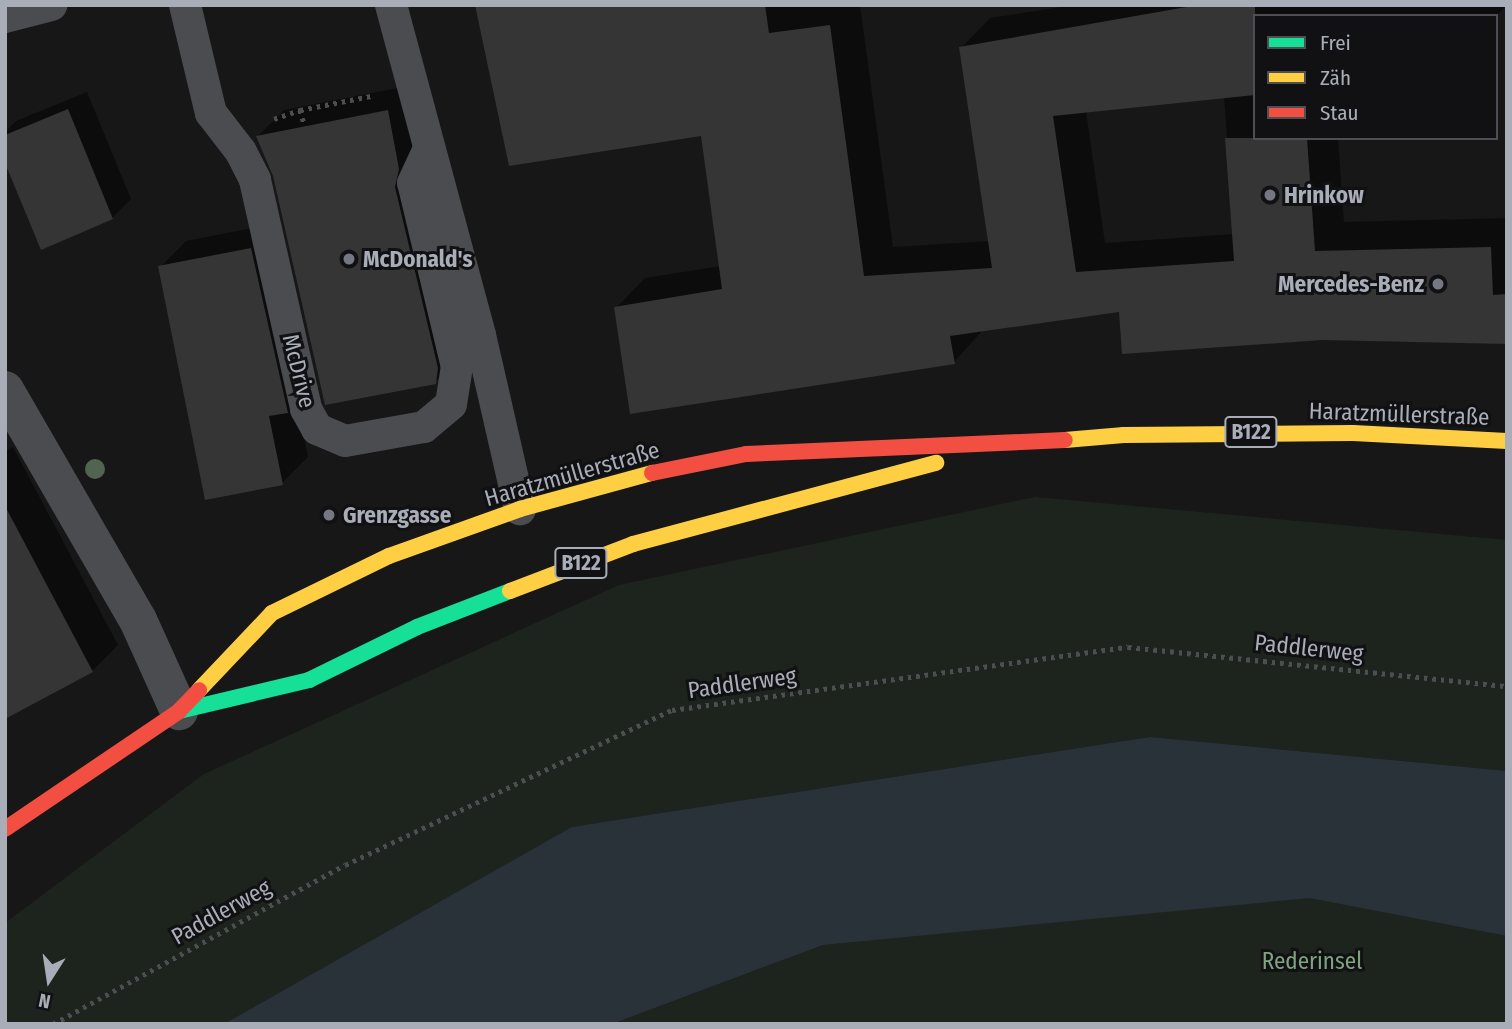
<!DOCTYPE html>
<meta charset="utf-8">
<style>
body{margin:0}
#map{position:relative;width:1512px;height:1029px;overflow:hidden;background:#171717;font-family:"Fira Sans Condensed",sans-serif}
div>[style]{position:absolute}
.green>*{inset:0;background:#1d241e}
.water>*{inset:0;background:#2a3239}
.shadow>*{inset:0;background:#0007}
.building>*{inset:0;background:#353536}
.path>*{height:4.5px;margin-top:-2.25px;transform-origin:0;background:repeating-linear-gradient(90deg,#4d4e52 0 3.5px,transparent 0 8.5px)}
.lane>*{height:32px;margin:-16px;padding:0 16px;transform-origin:16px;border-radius:16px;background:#4b4c50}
.street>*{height:38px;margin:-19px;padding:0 19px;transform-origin:19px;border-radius:19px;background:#4b4c50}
.fast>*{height:16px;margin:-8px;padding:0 8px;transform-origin:8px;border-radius:8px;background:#16e098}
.slow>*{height:16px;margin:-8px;padding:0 8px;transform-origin:8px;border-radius:8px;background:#ffcf43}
.jam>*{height:16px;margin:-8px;padding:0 8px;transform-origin:8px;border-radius:8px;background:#f24e42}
.trees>*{width:20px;height:20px;margin:-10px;border-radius:50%;background:#506451}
.dots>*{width:19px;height:19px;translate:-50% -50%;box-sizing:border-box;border:4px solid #111113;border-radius:50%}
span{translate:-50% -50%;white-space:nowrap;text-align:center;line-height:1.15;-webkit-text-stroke:6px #111113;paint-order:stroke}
.shield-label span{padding:2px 5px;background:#111113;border:2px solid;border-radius:5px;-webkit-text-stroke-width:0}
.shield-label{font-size:21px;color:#a8adb8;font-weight:700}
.poi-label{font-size:23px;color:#a8adb8;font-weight:700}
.left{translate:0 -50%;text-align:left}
.right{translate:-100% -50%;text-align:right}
.street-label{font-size:23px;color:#a8adb8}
.park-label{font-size:23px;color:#7fa381}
.frame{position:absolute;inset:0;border:7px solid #a8adb8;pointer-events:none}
.legend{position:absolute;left:1253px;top:14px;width:245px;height:126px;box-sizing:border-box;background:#111113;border:2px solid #4d4f55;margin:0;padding:9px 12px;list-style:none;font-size:21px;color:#a8adb8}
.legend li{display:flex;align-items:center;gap:14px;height:35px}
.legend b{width:35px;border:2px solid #4d4f55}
.north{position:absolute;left:14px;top:945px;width:70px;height:70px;-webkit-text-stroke:5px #111113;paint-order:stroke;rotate:192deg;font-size:19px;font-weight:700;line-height:28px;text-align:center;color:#a8adb8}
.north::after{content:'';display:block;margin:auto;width:24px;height:32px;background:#a8adb8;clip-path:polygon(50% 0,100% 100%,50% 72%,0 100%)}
</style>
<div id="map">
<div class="green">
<div style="clip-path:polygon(1035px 497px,1507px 540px,1507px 771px,1150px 737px,573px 827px,224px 1024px,5px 1024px,5px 923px,204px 774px,619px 585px)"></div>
<div style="clip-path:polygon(1310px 897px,1507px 936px,1507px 1024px,612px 1024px,823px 945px)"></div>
</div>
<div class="water">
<div style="clip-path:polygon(1150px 737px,1507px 771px,1507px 936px,1310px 898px,823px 945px,612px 1024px,224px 1024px,572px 827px)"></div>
</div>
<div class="shadow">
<div style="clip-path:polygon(evenodd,477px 5px,860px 5px,893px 247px,990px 241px,961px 48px,990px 18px,1074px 5px,1507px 5px,1496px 16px,1255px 16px,1255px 138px,1338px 138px,1344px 222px,1507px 218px,1507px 342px,1120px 310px,983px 330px,954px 362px,616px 308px,645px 278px,721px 266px,702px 134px,477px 5px,1224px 96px,1234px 234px,1105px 243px,1086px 111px,1224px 96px)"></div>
<div style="clip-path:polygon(413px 85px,461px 356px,435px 382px,275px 175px,258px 136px,284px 110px)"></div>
<div style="clip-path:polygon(87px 92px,131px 199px,112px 218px,5px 159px,5px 132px,16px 121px)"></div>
<div style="clip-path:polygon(277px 223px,297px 401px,308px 457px,282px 483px,160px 267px,186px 241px)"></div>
<div style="clip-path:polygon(13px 447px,118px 645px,92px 671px,5px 717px,5px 452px)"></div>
</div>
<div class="building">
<div style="clip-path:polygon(475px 5px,765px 5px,769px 33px,830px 25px,864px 276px,992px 268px,959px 47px,1198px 5px,1255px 5px,1255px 95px,1053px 116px,1076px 272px,1234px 261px,1225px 138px,1307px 138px,1315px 251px,1491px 247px,1493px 295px,1507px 294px,1507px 344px,1322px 340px,1122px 354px,1119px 312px,950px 336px,955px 364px,630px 414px,614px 307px,722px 289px,701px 136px,509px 166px)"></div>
<div style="clip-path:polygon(68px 109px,113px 219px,41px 250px,5px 163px,5px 135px)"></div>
<div style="clip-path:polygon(388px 110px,399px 169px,395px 187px,438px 368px,436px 384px,325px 405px,273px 176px,256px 136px)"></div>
<div style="clip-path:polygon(251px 248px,288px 413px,269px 416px,283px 485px,205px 500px,158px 266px)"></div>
<div style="clip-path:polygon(5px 506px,93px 672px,5px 719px)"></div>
</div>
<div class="path">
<div style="left:300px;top:110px;width:72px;rotate:-11.2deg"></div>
<div style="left:274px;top:119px;width:28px;rotate:-19deg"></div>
<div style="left:300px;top:110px;width:17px;rotate:73deg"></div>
<div style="left:53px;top:1024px;width:332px;rotate:-28.6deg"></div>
<div style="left:345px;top:865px;width:362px;rotate:-25.4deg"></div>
<div style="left:672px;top:710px;width:460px;rotate:-7.9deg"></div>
<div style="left:1128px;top:647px;width:381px;rotate:5.9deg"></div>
</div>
<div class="lane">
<div style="left:185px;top:5px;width:111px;rotate:76.5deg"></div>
<div style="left:211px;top:113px;width:49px;rotate:52.4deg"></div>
<div style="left:241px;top:152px;width:31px;rotate:63deg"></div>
<div style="left:255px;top:180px;width:235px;rotate:77.4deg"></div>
<div style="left:306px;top:409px;width:23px;rotate:61deg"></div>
<div style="left:317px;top:429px;width:30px;rotate:23deg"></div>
<div style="left:345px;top:441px;width:80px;rotate:-10deg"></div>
<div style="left:424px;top:427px;width:35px;rotate:-40deg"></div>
<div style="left:451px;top:404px;width:37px;rotate:-81deg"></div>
<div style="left:457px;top:367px;width:189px;rotate:-103.4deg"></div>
<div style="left:413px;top:183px;width:38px;rotate:-65deg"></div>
<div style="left:391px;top:5px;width:342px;rotate:74.9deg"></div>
<div style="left:480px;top:335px;width:179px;rotate:77.1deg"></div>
<div style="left:5px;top:17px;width:48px;rotate:-14.6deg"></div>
</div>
<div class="street">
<div style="left:5px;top:390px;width:266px;rotate:60deg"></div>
<div style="left:138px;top:620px;width:100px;rotate:65.7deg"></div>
</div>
<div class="fast">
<div style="left:179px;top:711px;width:134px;rotate:-13.4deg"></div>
<div style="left:309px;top:680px;width:120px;rotate:-26.1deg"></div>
<div style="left:417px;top:627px;width:100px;rotate:-21.2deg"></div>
</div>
<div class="slow">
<div style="left:1065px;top:440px;width:59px;rotate:-4.8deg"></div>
<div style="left:1124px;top:435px;width:229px;rotate:-0.5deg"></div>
<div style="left:1353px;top:433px;width:154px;rotate:3deg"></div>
<div style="left:510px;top:591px;width:132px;rotate:-20.9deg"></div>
<div style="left:633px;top:544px;width:314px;rotate:-15deg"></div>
<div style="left:199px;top:690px;width:106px;rotate:-46.5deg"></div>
<div style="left:272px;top:613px;width:130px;rotate:-26deg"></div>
<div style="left:389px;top:556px;width:139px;rotate:-19.7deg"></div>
<div style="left:520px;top:509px;width:137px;rotate:-15.3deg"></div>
</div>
<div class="jam">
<div style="left:652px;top:473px;width:96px;rotate:-11.4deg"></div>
<div style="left:746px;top:454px;width:319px;rotate:-2.5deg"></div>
<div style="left:5px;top:829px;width:210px;rotate:-34.1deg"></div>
<div style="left:179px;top:711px;width:29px;rotate:-46deg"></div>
</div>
<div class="trees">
<div style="left:95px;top:469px"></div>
</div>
<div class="dots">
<div style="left:1270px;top:195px;background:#757880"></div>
<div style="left:349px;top:259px;background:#757880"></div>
<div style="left:1438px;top:284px;background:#757880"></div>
<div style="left:329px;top:515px;background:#757880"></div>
</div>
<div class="shield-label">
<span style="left:1251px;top:432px">B122</span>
<span style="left:581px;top:563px">B122</span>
</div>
<div class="poi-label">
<span class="left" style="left:1284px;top:195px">Hrinkow</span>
<span class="left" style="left:363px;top:259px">McDonald's</span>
<span class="right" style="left:1424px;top:284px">Mercedes-Benz</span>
<span class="left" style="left:343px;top:515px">Grenzgasse</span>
</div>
<div class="street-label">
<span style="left:299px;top:371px;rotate:76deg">McDrive</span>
<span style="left:1399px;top:414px;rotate:2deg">Haratzmüllerstraße</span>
<span style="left:572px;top:474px;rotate:-16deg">Haratzmüllerstraße</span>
<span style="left:1309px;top:648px;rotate:6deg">Paddlerweg</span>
<span style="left:742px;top:683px;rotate:-8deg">Paddlerweg</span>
<span style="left:221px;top:912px;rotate:-29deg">Paddlerweg</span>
</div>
<div class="park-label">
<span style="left:1312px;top:961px">Rederinsel</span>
</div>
<div class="frame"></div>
<ul class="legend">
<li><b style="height:9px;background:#16e098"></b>Frei</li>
<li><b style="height:9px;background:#ffcf43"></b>Zäh</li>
<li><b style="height:9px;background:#f24e42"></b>Stau</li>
</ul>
<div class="north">N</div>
</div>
